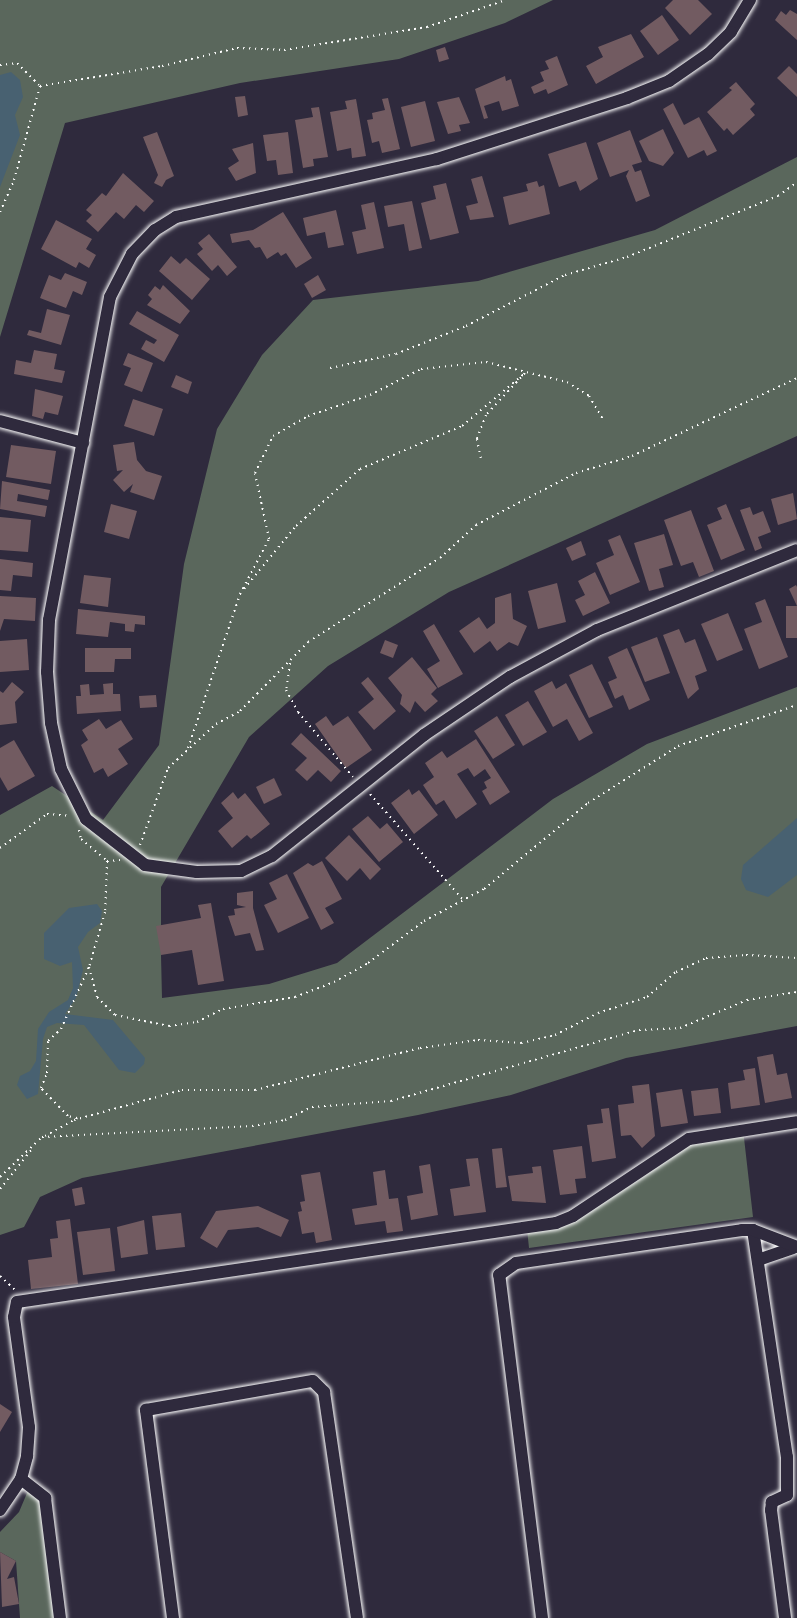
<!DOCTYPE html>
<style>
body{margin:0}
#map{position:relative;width:797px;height:1618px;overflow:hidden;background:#2f2a3d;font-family:Mali,sans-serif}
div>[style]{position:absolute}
.green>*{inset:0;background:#5a675c}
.water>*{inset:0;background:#486171}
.building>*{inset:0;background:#725b61}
.path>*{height:2px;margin-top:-1px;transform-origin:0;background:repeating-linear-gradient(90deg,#fff 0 1.5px,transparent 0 6px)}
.roads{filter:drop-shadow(0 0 2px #fff) drop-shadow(0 0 2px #fff)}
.minor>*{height:12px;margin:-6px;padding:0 6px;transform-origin:6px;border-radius:6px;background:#2f2a3d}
span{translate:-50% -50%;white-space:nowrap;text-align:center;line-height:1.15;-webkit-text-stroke:4.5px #2f2a3d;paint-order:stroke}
</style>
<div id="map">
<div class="green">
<div style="clip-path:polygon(0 0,553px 0,505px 23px,399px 59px,240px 83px,65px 123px,0 337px)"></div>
<div style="clip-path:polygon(797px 157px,797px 436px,449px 592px,328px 666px,249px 737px,161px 887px,161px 955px,162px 998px,269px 984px,337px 963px,553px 799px,647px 744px,797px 687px,797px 1026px,626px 1058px,511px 1095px,418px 1115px,82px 1178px,40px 1197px,24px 1227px,0 1235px,0 815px,52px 786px,103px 820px,159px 745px,184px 564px,217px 429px,262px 355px,313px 300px,478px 281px,655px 230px)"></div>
<div style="clip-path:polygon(743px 1129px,753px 1217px,529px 1248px,527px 1229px,556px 1223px,689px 1139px)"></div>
<div style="clip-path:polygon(30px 1486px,45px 1498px,60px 1618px,20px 1618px,16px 1561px,0 1552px,0 1532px,19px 1512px)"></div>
</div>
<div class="water">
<div style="clip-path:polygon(11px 72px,20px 80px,23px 97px,15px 115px,20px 135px,0 187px,0 75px)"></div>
<div style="clip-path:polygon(797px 818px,797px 875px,768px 897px,746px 890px,741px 879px,743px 865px)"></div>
<div style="clip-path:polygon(97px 904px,102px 911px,100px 923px,88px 932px,78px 947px,83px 970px,76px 998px,65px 1014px,113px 1020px,145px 1058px,144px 1064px,135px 1073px,119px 1070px,84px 1025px,57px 1023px,47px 1027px,43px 1039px,38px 1094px,27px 1099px,17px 1085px,20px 1076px,30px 1071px,36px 1061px,38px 1029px,49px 1012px,68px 1000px,73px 988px,72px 962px,60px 966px,44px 959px,44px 933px,69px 908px)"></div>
</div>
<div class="building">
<div style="clip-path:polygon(673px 0,698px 0,712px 14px,690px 35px,665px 8px)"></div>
<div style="clip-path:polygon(790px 10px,797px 14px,797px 40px,775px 20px,781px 11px,786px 15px)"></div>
<div style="clip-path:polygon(662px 15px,679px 40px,658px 55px,640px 31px)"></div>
<div style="clip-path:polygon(631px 34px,644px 57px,596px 84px,586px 66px,603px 57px,598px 47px)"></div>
<div style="clip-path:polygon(445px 47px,449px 59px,439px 62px,436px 50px)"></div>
<div style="clip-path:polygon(557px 56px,568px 85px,548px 94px,546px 89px,534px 94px,531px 87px,544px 81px,540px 72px,549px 69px,545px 61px)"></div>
<div style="clip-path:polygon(789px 66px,797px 74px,797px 97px,777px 78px)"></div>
<div style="clip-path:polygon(505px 76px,506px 81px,511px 79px,519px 106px,502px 111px,499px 101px,484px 106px,488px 118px,484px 119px,475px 89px)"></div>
<div style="clip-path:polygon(736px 82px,755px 104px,750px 109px,755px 115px,733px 135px,727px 128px,724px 131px,707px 112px,732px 90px,729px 88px)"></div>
<div style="clip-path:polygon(245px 96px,248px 115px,238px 117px,235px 97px)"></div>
<div style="clip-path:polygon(459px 97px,470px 123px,459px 125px,461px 131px,448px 134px,437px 102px)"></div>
<div style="clip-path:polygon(388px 98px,400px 149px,382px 153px,379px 141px,372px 143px,367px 120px,373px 119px,372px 113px,385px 110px,382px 99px)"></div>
<div style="clip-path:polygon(356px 99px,366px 156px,352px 158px,351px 148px,337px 151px,330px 112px,347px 109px,345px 101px)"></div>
<div style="clip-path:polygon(425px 101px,435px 141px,411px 147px,401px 107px)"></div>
<div style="clip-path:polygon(673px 103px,684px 125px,699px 117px,717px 151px,707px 156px,704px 150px,688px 158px,663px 109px)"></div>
<div style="clip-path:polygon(319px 107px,328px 157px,313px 159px,314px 166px,303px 168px,295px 120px,313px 117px,311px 108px)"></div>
<div style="clip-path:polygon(663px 129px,674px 153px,663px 166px,649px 161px,639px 141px)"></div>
<div style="clip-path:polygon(630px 130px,642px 162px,632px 165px,635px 172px,641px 170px,650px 196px,636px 202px,626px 176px,629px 170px,610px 177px,597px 143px)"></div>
<div style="clip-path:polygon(157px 132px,174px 176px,166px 180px,162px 187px,154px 183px,158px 175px,143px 137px)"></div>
<div style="clip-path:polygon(288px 132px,293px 173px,278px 175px,276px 160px,267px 161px,263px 135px)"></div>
<div style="clip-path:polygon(586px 142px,598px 179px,580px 191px,576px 181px,559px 187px,548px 154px)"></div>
<div style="clip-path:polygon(253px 143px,256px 173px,236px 181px,228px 168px,239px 161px,232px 149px)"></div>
<div style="clip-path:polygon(123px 173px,154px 201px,144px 212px,136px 205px,124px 219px,116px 212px,98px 232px,86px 221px,92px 215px,86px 210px,102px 193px,106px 196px)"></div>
<div style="clip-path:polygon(482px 176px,494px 217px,470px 220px,466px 206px,478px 203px,471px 179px)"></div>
<div style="clip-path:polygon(537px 181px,539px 187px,544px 185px,550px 214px,509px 225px,503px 197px,528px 191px,526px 184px)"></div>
<div style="clip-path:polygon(446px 183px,459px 233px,430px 240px,421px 203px,436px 199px,433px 186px)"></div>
<div style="clip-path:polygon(412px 201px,422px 248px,409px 251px,404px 224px,388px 227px,384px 206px)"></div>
<div style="clip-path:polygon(374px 202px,384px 248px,357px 254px,352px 232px,366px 229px,361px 205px)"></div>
<div style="clip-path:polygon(336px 210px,344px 245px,328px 248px,325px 232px,307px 236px,303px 218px)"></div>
<div style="clip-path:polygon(283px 212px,312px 258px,296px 268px,286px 253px,281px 256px,278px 252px,267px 259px,260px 247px,255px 248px,249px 240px,232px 243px,230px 234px,253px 230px)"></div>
<div style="clip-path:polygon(56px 220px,92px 239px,86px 249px,96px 255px,89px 268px,79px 262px,76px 268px,41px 249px)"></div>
<div style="clip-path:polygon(209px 234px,237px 267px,227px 276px,218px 265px,212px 271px,197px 254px,203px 249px,198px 243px)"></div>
<div style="clip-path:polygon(171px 256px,180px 264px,186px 258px,210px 279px,192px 300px,159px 271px)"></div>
<div style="clip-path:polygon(65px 273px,87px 282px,82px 295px,73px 291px,66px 308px,40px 298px,49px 275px,61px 280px)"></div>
<div style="clip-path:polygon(318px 275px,326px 290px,312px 298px,304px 284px)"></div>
<div style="clip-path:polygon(163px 285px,190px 311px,180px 324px,147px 305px,152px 299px,148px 295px,155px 286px,160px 290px)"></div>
<div style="clip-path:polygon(47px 309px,70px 315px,61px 345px,27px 335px,29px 330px,41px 333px)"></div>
<div style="clip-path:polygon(137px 311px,179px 335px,164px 362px,141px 349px,146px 340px,154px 344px,157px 340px,129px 324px)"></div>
<div style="clip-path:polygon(34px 350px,57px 354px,54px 369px,65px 371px,62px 383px,14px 374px,16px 360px,31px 363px)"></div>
<div style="clip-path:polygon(128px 353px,153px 363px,142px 392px,124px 385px,131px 368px,123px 365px)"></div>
<div style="clip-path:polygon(176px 375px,192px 382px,188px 394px,171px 387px)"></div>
<div style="clip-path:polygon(35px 389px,63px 396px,58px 415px,45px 412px,43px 419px,32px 416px)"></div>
<div style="clip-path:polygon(133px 399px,163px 409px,154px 436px,124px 426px)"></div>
<div style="clip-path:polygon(134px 442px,137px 460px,146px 471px,162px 476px,154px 500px,130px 492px,133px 484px,124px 492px,113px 480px,123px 470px,117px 471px,113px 445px)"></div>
<div style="clip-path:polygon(11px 445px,56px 451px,51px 484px,6px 477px)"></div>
<div style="clip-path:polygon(2px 481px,50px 490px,48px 500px,18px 494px,17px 501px,47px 506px,45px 517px,0 509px)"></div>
<div style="clip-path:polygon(793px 493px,797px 519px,778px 525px,771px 499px)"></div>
<div style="clip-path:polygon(111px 504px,137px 511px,129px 539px,104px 532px)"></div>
<div style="clip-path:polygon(726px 504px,745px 550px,721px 560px,707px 525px,722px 519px,717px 508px)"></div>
<div style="clip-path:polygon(750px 507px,753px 515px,763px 511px,771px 532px,758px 537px,762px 548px,755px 551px,740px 510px)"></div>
<div style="clip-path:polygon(691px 510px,714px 571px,699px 577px,693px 562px,681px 566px,664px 520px)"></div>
<div style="clip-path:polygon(0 517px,31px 520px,28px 552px,0 550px)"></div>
<div style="clip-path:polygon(664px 534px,673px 565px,659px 569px,664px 587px,649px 591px,634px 543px)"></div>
<div style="clip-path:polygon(620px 535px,640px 582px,610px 595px,596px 563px,614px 555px,608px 540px)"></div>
<div style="clip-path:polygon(581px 541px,586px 555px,572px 561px,566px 548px)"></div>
<div style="clip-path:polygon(0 559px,33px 563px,32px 577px,13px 575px,11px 591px,0 590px)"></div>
<div style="clip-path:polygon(595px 572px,610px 603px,583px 616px,575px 600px,585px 595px,578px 581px)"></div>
<div style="clip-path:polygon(84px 575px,111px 578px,108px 607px,80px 603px)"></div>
<div style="clip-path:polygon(557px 583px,566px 622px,538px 629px,528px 591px)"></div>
<div style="clip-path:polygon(796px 585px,797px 587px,797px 606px,789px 589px)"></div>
<div style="clip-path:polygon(511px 593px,513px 619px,527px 626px,518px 646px,509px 642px,497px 651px,490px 641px,474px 653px,459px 631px,479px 617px,487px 629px,495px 623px,495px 598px)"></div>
<div style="clip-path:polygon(0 596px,36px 598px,35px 621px,4px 619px,0 631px)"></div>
<div style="clip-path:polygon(765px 599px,788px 657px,759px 669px,744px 629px,762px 622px,755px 603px)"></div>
<div style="clip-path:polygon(786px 606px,797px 606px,797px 638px,786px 638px)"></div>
<div style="clip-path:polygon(78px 609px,145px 616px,145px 625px,135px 624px,134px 632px,125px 631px,125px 624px,110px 622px,108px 637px,76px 634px)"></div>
<div style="clip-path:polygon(728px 613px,743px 650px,717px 661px,701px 624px)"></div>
<div style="clip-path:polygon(434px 624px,463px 674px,438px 688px,427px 669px,440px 661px,423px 631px)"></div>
<div style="clip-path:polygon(679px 629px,685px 643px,695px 639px,707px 671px,695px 676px,699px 689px,688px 699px,663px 635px)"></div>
<div style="clip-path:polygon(657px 637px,670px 673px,645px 682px,631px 647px)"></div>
<div style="clip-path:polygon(27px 639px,29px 670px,0 672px,0 641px)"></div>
<div style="clip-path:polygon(385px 640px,398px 645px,393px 658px,380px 653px)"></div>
<div style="clip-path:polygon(85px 648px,131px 648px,131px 659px,115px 659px,114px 672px,85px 672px)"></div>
<div style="clip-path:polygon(627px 648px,650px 700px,629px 710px,623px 695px,615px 699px,608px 682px,617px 678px,608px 657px)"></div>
<div style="clip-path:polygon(412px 657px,437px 688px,431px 694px,438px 701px,425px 712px,415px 701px,410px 713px,400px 704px,402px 695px,388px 678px)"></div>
<div style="clip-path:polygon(592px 664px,613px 707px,589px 718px,569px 675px)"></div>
<div style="clip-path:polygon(368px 677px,396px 711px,374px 730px,358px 712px,374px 699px,361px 683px)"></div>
<div style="clip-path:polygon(552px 681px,556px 689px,566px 683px,593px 733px,579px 741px,567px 719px,553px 727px,534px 691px)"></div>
<div style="clip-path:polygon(12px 682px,24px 692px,15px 702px,17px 723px,0 725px,0 691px,3px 693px)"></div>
<div style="clip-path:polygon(113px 683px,113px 694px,120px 694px,121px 711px,77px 714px,76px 696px,81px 696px,80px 685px,89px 684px,90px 695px,104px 694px,103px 684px)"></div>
<div style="clip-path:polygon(156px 695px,157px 707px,140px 708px,139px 696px)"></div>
<div style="clip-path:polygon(528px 701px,547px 732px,523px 746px,505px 715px)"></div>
<div style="clip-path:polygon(326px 716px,333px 726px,348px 716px,372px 750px,346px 768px,315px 724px)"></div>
<div style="clip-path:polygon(497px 716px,515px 745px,493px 759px,474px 731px)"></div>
<div style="clip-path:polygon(99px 719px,106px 729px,121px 720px,133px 739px,118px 749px,128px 764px,108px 777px,103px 768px,94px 773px,81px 745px,88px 740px,82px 730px)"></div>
<div style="clip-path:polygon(301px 733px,341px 771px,331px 782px,318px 770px,307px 781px,295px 770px,307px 758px,291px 744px)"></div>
<div style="clip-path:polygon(476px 739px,510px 792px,490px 805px,482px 791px,487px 788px,484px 782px,491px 778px,485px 769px,474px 777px,468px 768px,457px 774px,477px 804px,456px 819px,444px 800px,436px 805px,423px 785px,434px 777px,425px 763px,442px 751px,447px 758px)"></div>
<div style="clip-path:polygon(14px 740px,35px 776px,8px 791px,0 777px,0 748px)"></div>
<div style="clip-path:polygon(274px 778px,282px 795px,264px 804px,256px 787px)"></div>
<div style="clip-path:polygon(409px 789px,412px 795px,419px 790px,438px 815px,414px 834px,391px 803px)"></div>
<div style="clip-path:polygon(233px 792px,238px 799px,245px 793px,270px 824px,251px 839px,247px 835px,232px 848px,218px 831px,233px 818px,221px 803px)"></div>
<div style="clip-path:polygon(368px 816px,380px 829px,387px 823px,403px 842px,379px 862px,352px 829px)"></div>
<div style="clip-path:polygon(349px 835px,381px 869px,370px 880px,360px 868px,347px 881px,325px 858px)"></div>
<div style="clip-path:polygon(322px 861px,342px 899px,325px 908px,334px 923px,321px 930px,293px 873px,308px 863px,313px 866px)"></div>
<div style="clip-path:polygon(287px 874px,309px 918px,278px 933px,264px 905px,277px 899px,269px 883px)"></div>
<div style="clip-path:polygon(253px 891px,253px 908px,264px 950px,256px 951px,250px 933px,235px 936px,228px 916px,235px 915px,234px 909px,246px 907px,237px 905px,237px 893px)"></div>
<div style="clip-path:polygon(211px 903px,224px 981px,198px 985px,192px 950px,161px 955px,156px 926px,201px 918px,198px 905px)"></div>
<div style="clip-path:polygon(773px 1054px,777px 1075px,787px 1073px,792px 1098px,765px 1103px,757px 1057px)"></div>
<div style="clip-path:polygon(755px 1068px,760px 1105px,731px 1109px,728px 1083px,745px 1080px,743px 1070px)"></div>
<div style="clip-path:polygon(649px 1084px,655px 1136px,642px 1148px,631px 1135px,621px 1136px,618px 1105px,634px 1103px,632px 1086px)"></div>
<div style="clip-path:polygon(718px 1088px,721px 1113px,694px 1116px,691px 1091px)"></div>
<div style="clip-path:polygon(682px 1089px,688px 1123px,661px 1127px,656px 1093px)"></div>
<div style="clip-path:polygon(609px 1108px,616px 1158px,592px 1162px,587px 1125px,603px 1123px,601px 1109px)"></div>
<div style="clip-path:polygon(582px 1146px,586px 1178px,575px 1179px,577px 1193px,560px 1195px,553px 1150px)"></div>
<div style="clip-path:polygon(502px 1148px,507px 1187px,496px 1188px,492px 1149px)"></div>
<div style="clip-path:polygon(478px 1158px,486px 1212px,454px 1216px,450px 1189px,470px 1186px,466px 1159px)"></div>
<div style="clip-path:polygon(430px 1164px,438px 1215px,411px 1220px,407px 1196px,423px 1193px,419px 1166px)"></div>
<div style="clip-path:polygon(541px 1166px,546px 1203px,512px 1201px,508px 1176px,533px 1173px,532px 1167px)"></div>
<div style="clip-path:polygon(385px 1170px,389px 1199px,398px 1198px,403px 1231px,387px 1233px,385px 1221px,355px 1225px,352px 1209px,377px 1205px,373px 1172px)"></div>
<div style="clip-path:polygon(320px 1172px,332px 1240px,316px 1243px,314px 1232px,302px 1234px,298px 1212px,302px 1211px,300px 1202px,305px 1201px,301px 1175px)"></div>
<div style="clip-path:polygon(82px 1187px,85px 1204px,75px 1206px,72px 1189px)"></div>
<div style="clip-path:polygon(258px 1206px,289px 1220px,281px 1237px,258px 1227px,228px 1230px,217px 1248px,200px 1238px,216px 1211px)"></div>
<div style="clip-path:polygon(181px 1213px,185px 1247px,156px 1250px,152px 1216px)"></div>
<div style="clip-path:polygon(70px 1219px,78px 1284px,31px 1289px,28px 1260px,52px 1257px,50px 1239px,58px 1238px,56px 1221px)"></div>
<div style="clip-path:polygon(144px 1220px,148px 1254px,121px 1258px,117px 1227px)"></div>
<div style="clip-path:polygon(110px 1228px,115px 1271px,83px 1275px,77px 1232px)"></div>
<div style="clip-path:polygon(0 1404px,12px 1412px,0 1432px)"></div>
<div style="clip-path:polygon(0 1552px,16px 1561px,7px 1579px,14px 1577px,19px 1604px,2px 1607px)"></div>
</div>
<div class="path">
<div style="left:0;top:65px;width:17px;rotate:-7deg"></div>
<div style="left:17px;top:63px;width:31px;rotate:45deg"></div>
<div style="left:0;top:212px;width:35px;rotate:-66deg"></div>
<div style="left:14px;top:180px;width:98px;rotate:-74.5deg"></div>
<div style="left:40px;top:86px;width:124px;rotate:-9.3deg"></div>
<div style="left:162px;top:66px;width:77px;rotate:-13.5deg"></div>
<div style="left:237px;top:48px;width:47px;rotate:2.4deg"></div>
<div style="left:284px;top:50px;width:145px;rotate:-9.1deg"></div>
<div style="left:427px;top:27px;width:83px;rotate:-18.9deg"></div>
<div style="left:330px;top:368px;width:67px;rotate:-12deg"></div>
<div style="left:396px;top:354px;width:75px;rotate:-21.8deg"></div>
<div style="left:466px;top:326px;width:111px;rotate:-27.3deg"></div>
<div style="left:565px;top:275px;width:65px;rotate:-16.2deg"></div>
<div style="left:627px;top:257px;width:163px;rotate:-22deg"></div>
<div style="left:778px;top:196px;width:24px;rotate:-36deg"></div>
<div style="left:244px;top:589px;width:82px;rotate:-50.5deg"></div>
<div style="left:296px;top:526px;width:86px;rotate:-41.7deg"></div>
<div style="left:360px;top:469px;width:111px;rotate:-22.9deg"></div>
<div style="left:462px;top:426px;width:82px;rotate:-40.1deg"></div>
<div style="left:525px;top:373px;width:57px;rotate:132.9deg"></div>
<div style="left:486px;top:415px;width:26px;rotate:111deg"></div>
<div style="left:477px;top:439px;width:21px;rotate:79deg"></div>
<div style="left:290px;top:663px;width:27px;rotate:98deg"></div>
<div style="left:286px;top:690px;width:25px;rotate:61deg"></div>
<div style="left:298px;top:712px;width:85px;rotate:49.8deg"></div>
<div style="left:188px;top:748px;width:163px;rotate:-71.3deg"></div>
<div style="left:240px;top:594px;width:62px;rotate:-62.2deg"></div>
<div style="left:269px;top:539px;width:67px;rotate:-102deg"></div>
<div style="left:255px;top:473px;width:41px;rotate:-64.1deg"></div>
<div style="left:273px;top:436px;width:40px;rotate:-29.7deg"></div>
<div style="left:308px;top:416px;width:65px;rotate:-18.7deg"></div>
<div style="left:370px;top:395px;width:57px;rotate:-27deg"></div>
<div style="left:421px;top:369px;width:65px;rotate:-6.1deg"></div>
<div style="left:486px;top:362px;width:83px;rotate:13.9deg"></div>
<div style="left:567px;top:382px;width:26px;rotate:32deg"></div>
<div style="left:589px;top:396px;width:26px;rotate:59deg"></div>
<div style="left:370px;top:794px;width:141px;rotate:48.7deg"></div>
<div style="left:79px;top:830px;width:9px;rotate:77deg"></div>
<div style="left:81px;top:839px;width:34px;rotate:40deg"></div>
<div style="left:107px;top:861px;width:13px;rotate:-4deg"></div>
<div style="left:140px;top:845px;width:82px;rotate:-70deg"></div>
<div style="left:168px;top:768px;width:65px;rotate:-42.5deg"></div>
<div style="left:216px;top:724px;width:27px;rotate:-28deg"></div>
<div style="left:240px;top:711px;width:97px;rotate:-45.4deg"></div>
<div style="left:308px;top:642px;width:156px;rotate:-32.5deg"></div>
<div style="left:440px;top:558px;width:49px;rotate:-42.5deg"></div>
<div style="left:476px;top:525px;width:113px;rotate:-27.5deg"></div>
<div style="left:576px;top:473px;width:59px;rotate:-16.9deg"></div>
<div style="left:632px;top:456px;width:183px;rotate:-25.3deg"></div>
<div style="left:0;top:848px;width:58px;rotate:-35.9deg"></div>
<div style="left:47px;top:814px;width:24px;rotate:5deg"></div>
<div style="left:107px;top:861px;width:51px;rotate:92.2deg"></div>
<div style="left:105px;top:912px;width:57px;rotate:106.2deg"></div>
<div style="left:89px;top:967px;width:31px;rotate:75deg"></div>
<div style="left:97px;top:997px;width:25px;rotate:45deg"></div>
<div style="left:115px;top:1015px;width:55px;rotate:11.5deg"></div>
<div style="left:169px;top:1026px;width:28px;rotate:-8deg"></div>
<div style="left:197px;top:1022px;width:29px;rotate:-27deg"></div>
<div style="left:223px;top:1009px;width:73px;rotate:-9.5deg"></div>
<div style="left:295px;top:997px;width:42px;rotate:-21deg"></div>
<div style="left:334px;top:982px;width:39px;rotate:-29deg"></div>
<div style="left:368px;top:963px;width:70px;rotate:-36.9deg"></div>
<div style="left:424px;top:921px;width:68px;rotate:-28.1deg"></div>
<div style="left:484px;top:889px;width:135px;rotate:-39.6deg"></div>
<div style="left:588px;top:803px;width:107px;rotate:-32.3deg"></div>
<div style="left:678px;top:746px;width:126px;rotate:-19deg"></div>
<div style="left:74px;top:1120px;width:112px;rotate:-15.5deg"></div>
<div style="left:182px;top:1090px;width:73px"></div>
<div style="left:255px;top:1090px;width:170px;rotate:-14.3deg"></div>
<div style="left:420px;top:1048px;width:59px;rotate:-7.9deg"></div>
<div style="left:478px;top:1040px;width:43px;rotate:4deg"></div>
<div style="left:521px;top:1043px;width:35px;rotate:-13deg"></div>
<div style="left:555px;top:1035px;width:48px;rotate:-27.1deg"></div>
<div style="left:598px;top:1013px;width:52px;rotate:-18.1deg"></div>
<div style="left:647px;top:997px;width:38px;rotate:-41deg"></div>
<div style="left:676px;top:972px;width:33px;rotate:-25deg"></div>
<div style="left:706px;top:958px;width:40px;rotate:-4.3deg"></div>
<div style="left:746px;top:955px;width:51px;rotate:3.4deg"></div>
<div style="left:45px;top:1136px;width:37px;rotate:-29deg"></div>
<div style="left:77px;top:1118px;width:9px;rotate:-167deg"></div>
<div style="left:68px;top:1116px;width:39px;rotate:-134deg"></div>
<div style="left:41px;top:1088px;width:16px;rotate:-68deg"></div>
<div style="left:47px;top:1073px;width:32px;rotate:-88deg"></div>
<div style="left:48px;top:1041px;width:18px;rotate:-43deg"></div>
<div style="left:61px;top:1029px;width:68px;rotate:-65.7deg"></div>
<div style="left:0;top:1177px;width:58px;rotate:-43.6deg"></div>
<div style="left:42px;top:1137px;width:210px;rotate:-3deg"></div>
<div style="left:252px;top:1126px;width:34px;rotate:-10deg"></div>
<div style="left:285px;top:1120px;width:30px;rotate:-26deg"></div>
<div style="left:312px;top:1107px;width:79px;rotate:-4.3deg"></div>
<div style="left:391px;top:1101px;width:258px;rotate:-16deg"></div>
<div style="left:639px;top:1030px;width:41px;rotate:-2.8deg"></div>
<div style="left:680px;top:1028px;width:73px;rotate:-22.7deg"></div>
<div style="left:747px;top:1000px;width:51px;rotate:-9.1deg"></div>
<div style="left:0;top:1189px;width:51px;rotate:-51.3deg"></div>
<div style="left:0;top:1276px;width:21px;rotate:43deg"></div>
</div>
<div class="roads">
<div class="minor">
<div style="left:750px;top:0;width:37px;rotate:121deg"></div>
<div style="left:731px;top:32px;width:32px;rotate:136deg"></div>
<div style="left:708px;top:54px;width:47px;rotate:145.3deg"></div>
<div style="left:669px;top:81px;width:45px;rotate:158deg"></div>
<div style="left:627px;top:98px;width:200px;rotate:162.2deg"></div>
<div style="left:437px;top:159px;width:267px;rotate:167.5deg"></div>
<div style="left:176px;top:217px;width:25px;rotate:148deg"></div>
<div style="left:155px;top:230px;width:33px;rotate:134deg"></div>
<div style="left:132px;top:254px;width:48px;rotate:117.1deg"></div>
<div style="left:110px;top:297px;width:329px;rotate:100.7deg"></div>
<div style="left:49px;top:620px;width:52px;rotate:92.2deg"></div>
<div style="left:47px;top:672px;width:51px;rotate:85.5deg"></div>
<div style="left:51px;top:723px;width:47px;rotate:77.7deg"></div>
<div style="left:61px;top:769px;width:56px;rotate:63.4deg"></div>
<div style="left:86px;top:819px;width:75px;rotate:37.9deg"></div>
<div style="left:145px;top:865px;width:52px;rotate:7.7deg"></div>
<div style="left:197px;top:872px;width:44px;rotate:-1.3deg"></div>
<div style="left:241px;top:871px;width:34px;rotate:-26deg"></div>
<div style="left:272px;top:856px;width:194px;rotate:-38.5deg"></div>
<div style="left:424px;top:735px;width:104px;rotate:-34deg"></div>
<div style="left:510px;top:677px;width:99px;rotate:-28.4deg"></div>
<div style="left:597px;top:630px;width:215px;rotate:-21.8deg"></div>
<div style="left:0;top:421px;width:86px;rotate:14.8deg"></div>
<div style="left:753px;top:1230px;width:230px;rotate:81.5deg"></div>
<div style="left:787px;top:1457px;width:38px;rotate:90deg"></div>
<div style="left:787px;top:1495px;width:17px;rotate:155deg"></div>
<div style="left:772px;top:1502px;width:8px;rotate:97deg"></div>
<div style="left:771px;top:1510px;width:109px;rotate:82.6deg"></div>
<div style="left:758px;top:1260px;width:37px;rotate:-19deg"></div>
<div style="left:21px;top:1479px;width:31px;rotate:38deg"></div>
<div style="left:45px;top:1498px;width:121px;rotate:82.9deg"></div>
<div style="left:0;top:1510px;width:37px;rotate:-56deg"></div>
<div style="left:21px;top:1479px;width:24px;rotate:-75deg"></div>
<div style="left:27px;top:1456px;width:29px;rotate:-86deg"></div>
<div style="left:29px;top:1427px;width:111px;rotate:-97.8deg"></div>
<div style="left:14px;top:1317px;width:15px;rotate:-79deg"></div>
<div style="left:17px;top:1302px;width:545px;rotate:-8.34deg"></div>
<div style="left:556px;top:1223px;width:18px;rotate:-22deg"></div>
<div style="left:573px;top:1216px;width:139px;rotate:-33.6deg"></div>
<div style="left:689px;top:1139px;width:109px;rotate:-8.9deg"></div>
<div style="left:173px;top:1618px;width:210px;rotate:-97.4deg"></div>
<div style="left:146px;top:1410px;width:169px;rotate:-9.9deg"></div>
<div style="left:313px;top:1381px;width:16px;rotate:45deg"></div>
<div style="left:324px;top:1392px;width:228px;rotate:81.7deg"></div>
<div style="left:542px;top:1618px;width:346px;rotate:-97.1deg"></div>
<div style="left:499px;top:1275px;width:21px;rotate:-35deg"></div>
<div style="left:516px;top:1263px;width:228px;rotate:-8.3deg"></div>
<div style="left:742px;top:1230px;width:11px"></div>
<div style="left:753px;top:1230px;width:47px;rotate:21.1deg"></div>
</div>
</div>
</div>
